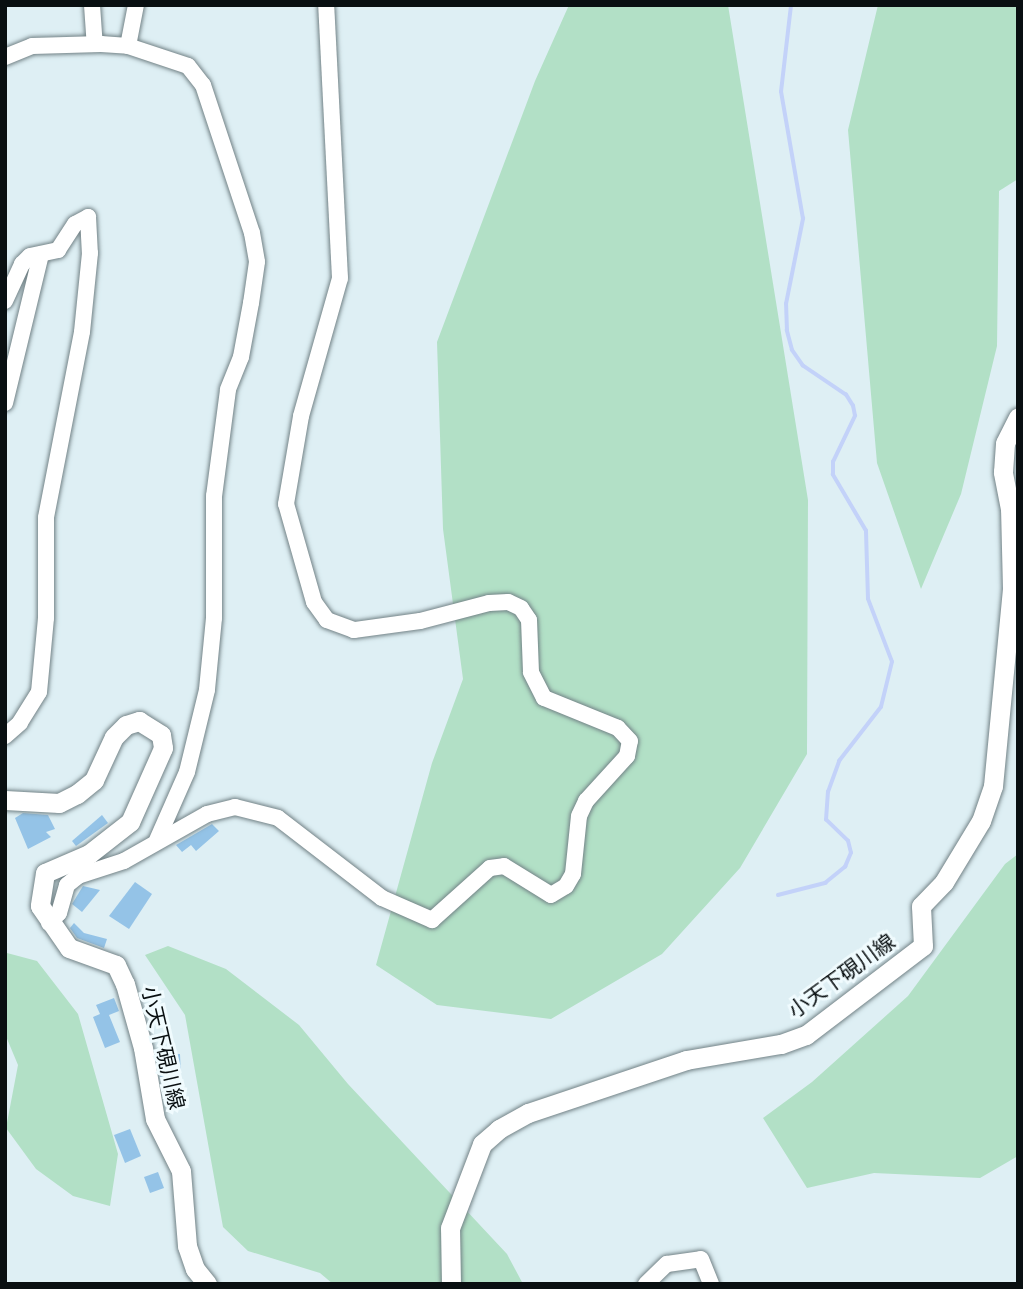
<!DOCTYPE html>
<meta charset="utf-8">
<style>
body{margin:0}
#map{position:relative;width:1023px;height:1289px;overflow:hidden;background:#deeff4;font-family:"Alegreya Sans","Noto Sans JP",sans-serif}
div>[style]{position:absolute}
.green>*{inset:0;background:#b2e0c6}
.stream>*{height:3.5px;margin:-1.75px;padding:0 1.75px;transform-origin:1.75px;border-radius:1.75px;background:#c3d2f9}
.building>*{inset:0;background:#94c3e7}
.roads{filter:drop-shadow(0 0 2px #728286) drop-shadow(0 0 2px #728286)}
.minor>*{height:16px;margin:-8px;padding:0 8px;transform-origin:8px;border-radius:8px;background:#fff}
.major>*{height:19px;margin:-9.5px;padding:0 9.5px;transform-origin:9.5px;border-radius:9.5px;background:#fff}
span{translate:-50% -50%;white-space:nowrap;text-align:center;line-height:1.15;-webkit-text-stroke:6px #f0fbfe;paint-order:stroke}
.street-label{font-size:21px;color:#090f11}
.frame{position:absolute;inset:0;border:7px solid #090f11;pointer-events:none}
</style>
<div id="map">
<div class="green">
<div style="clip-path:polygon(569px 5px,728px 5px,808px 500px,807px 754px,740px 868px,662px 954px,551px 1019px,437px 1005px,376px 965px,432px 763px,463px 679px,443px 529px,437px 342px,535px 81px)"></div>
<div style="clip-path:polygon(878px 5px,1018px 5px,1018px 179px,999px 191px,997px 346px,961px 494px,921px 589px,877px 463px,848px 130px)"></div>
<div style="clip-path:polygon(1018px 854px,1018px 1156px,980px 1178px,874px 1173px,807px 1188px,763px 1118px,812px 1082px,908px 996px,1005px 864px)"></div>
<div style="clip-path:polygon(168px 946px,226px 969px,299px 1025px,348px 1084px,507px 1254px,523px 1284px,333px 1284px,320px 1273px,248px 1251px,223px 1227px,185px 1015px,145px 955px)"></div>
<div style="clip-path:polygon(7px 953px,37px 961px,78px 1014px,118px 1154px,110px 1206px,73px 1196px,36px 1169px,6px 1128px,18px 1065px,5px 1034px)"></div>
</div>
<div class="stream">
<div style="left:778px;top:895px;width:49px;rotate:-14.3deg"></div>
<div style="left:825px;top:883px;width:26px;rotate:-39deg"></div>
<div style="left:845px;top:867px;width:15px;rotate:-67deg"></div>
<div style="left:851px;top:853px;width:12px;rotate:-104deg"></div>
<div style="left:848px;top:841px;width:30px;rotate:-136deg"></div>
<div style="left:826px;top:820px;width:28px;rotate:-86deg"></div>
<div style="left:828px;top:792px;width:33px;rotate:-70deg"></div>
<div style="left:839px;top:761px;width:68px;rotate:-52.1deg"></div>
<div style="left:881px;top:707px;width:46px;rotate:-76.3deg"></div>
<div style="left:892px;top:662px;width:67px;rotate:-110.9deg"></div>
<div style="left:868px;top:599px;width:68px;rotate:-91.7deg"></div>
<div style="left:866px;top:531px;width:65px;rotate:-120.5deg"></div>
<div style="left:833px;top:475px;width:13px;rotate:-90deg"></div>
<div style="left:833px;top:462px;width:51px;rotate:-64.4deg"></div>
<div style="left:855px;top:416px;width:10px;rotate:-101deg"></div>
<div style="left:853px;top:406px;width:13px;rotate:-122deg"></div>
<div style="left:846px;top:395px;width:52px;rotate:-146deg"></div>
<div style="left:803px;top:366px;width:19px;rotate:-125deg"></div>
<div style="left:792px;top:350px;width:20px;rotate:-105deg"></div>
<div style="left:787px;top:331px;width:27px;rotate:-92deg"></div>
<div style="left:786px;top:304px;width:87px;rotate:-78.7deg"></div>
<div style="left:803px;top:219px;width:129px;rotate:-99.8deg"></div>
<div style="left:781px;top:92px;width:88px;rotate:-83.4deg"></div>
</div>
<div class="building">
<div style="clip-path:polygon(23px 813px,48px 815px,55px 829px,46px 832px,51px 837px,28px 849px,15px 818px)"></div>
<div style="clip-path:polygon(102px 815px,108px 823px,76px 846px,72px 841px)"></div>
<div style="clip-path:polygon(212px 824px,219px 831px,196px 851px,191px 845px,182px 852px,176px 845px)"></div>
<div style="clip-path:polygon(135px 882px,152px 894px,129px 929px,109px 916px)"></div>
<div style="clip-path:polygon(83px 886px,100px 890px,82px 912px,72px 904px)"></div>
<div style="clip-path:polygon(74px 923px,84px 933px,107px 939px,104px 948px,77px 938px,70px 928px)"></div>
<div style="clip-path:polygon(114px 998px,119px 1011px,109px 1015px,120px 1042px,105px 1048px,93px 1017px,100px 1014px,96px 1005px)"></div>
<div style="clip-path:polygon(156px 1049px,166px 1050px,166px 1055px,180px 1054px,181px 1077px,173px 1077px,174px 1104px,165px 1106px)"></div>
<div style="clip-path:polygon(130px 1129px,141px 1156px,125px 1163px,114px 1135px)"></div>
<div style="clip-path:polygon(158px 1172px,164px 1188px,150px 1193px,144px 1177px)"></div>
</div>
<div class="roads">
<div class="minor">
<div style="left:92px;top:5px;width:39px;rotate:86deg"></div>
<div style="left:128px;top:46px;width:42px;rotate:-79deg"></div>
<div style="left:5px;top:57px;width:29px;rotate:-22deg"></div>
<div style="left:32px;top:46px;width:69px;rotate:-1.7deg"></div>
<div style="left:101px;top:44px;width:27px;rotate:4deg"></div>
<div style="left:128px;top:46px;width:63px;rotate:18.4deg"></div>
<div style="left:188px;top:66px;width:24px;rotate:52deg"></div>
<div style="left:203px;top:85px;width:156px;rotate:71.7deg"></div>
<div style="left:252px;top:233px;width:29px;rotate:80deg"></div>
<div style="left:257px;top:262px;width:41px;rotate:98.3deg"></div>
<div style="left:251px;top:303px;width:55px;rotate:100.5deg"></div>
<div style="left:241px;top:357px;width:35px;rotate:112deg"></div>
<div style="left:228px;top:390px;width:107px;rotate:97.5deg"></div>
<div style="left:214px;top:496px;width:122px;rotate:90deg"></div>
<div style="left:214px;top:618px;width:72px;rotate:95.6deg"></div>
<div style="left:207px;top:690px;width:84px;rotate:103.7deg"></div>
<div style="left:187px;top:772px;width:74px;rotate:113.8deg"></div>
<div style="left:5px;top:301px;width:41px;rotate:-65.3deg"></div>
<div style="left:22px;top:264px;width:11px;rotate:-45deg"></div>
<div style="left:30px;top:256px;width:29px;rotate:-12deg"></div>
<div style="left:58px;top:250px;width:31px;rotate:-57deg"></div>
<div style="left:75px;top:224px;width:15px;rotate:-28deg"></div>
<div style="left:88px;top:217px;width:36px;rotate:87deg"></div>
<div style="left:90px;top:253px;width:79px;rotate:95.8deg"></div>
<div style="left:82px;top:332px;width:189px;rotate:101deg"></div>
<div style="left:46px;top:518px;width:100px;rotate:90deg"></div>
<div style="left:46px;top:618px;width:74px;rotate:95.4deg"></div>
<div style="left:39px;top:692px;width:36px;rotate:122deg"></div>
<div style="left:20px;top:723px;width:20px;rotate:139deg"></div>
<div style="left:5px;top:403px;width:153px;rotate:-76.4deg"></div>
<div style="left:49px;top:923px;width:14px;rotate:-45deg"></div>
<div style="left:59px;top:913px;width:29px;rotate:-74deg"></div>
<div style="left:67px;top:885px;width:14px;rotate:-39deg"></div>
<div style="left:78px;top:876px;width:48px;rotate:-18.1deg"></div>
<div style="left:124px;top:861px;width:95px;rotate:-29.5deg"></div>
<div style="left:207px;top:814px;width:29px;rotate:-14deg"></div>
<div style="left:235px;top:807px;width:44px;rotate:14.3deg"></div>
<div style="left:278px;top:818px;width:131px;rotate:37.6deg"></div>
<div style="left:382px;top:898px;width:55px;rotate:23.7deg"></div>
<div style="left:432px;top:920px;width:78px;rotate:-41.9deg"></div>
<div style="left:490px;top:868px;width:14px;rotate:-8deg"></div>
<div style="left:504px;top:866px;width:55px;rotate:31.7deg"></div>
<div style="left:551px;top:895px;width:17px;rotate:-31deg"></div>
<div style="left:566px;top:886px;width:14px;rotate:-60deg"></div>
<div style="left:573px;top:874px;width:58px;rotate:-84.1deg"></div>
<div style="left:579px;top:816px;width:17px;rotate:-65deg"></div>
<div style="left:586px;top:801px;width:61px;rotate:-47.7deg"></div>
<div style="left:627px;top:756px;width:15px;rotate:-79deg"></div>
<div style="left:630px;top:741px;width:18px;rotate:-133deg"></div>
<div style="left:618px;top:728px;width:80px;rotate:-157.9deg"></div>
<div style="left:544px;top:698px;width:29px;rotate:-117deg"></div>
<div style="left:531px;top:672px;width:52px;rotate:-92.2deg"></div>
<div style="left:529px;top:620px;width:14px;rotate:-124deg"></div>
<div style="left:521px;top:608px;width:14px;rotate:-155deg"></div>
<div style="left:508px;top:602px;width:19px;rotate:177deg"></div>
<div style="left:489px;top:603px;width:71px;rotate:165.4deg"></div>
<div style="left:420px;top:621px;width:67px;rotate:172.2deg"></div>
<div style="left:354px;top:630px;width:29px;rotate:-160deg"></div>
<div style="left:327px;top:620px;width:22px;rotate:-126deg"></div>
<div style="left:314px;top:602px;width:102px;rotate:-105.9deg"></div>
<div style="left:286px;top:504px;width:89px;rotate:-80.3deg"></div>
<div style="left:301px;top:416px;width:143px;rotate:-74.2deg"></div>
<div style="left:340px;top:278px;width:273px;rotate:-92.9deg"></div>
<div style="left:646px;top:1284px;width:29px;rotate:-44deg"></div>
<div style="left:667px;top:1264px;width:34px;rotate:-8deg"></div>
<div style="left:701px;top:1259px;width:27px;rotate:68deg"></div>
</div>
<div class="major">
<div style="left:5px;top:800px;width:54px;rotate:3.2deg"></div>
<div style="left:59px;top:803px;width:20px;rotate:-27deg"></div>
<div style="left:77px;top:794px;width:22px;rotate:-39deg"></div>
<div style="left:94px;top:780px;width:47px;rotate:-65.1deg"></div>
<div style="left:114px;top:737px;width:17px;rotate:-45deg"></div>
<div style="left:126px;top:725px;width:14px;rotate:-17deg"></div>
<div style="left:139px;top:721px;width:26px;rotate:32deg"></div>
<div style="left:161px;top:735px;width:13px;rotate:81deg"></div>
<div style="left:163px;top:748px;width:81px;rotate:114deg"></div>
<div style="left:130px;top:822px;width:52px;rotate:142deg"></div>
<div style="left:89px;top:854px;width:48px;rotate:156.6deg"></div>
<div style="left:45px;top:873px;width:33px;rotate:99deg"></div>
<div style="left:40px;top:906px;width:51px;rotate:55.4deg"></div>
<div style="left:69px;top:948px;width:50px;rotate:19.9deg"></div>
<div style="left:116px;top:965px;width:21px;rotate:65deg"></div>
<div style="left:125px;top:984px;width:66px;rotate:74.3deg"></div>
<div style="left:143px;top:1048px;width:72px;rotate:80.4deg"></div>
<div style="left:155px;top:1119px;width:58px;rotate:63.4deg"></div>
<div style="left:181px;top:1171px;width:75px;rotate:85.4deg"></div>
<div style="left:187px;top:1246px;width:24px;rotate:71deg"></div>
<div style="left:195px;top:1269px;width:19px;rotate:51deg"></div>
<div style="left:451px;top:1284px;width:56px;rotate:-91deg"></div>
<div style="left:450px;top:1228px;width:90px;rotate:-69.1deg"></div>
<div style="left:482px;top:1144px;width:23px;rotate:-41deg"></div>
<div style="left:499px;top:1129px;width:33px;rotate:-29deg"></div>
<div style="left:528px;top:1113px;width:167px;rotate:-18.5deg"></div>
<div style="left:686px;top:1060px;width:96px;rotate:-9.6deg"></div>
<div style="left:781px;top:1044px;width:27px;rotate:-20deg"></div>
<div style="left:806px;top:1035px;width:147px;rotate:-37.3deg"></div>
<div style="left:923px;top:946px;width:40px;rotate:-92.9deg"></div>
<div style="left:921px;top:906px;width:33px;rotate:-46deg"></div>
<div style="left:944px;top:882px;width:71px;rotate:-58.8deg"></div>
<div style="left:981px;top:821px;width:37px;rotate:-71deg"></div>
<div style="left:993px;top:786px;width:198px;rotate:-84.5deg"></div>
<div style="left:1012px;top:589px;width:80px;rotate:-91.4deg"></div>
<div style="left:1010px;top:509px;width:38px;rotate:-101deg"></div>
<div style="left:1003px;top:472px;width:29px;rotate:-86deg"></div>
<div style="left:1005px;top:443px;width:29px;rotate:-63deg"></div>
</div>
</div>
<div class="street-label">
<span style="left:842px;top:977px;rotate:-36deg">小天下硯川線</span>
<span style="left:162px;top:1048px;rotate:77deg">小天下硯川線</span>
</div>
<div class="frame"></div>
</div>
